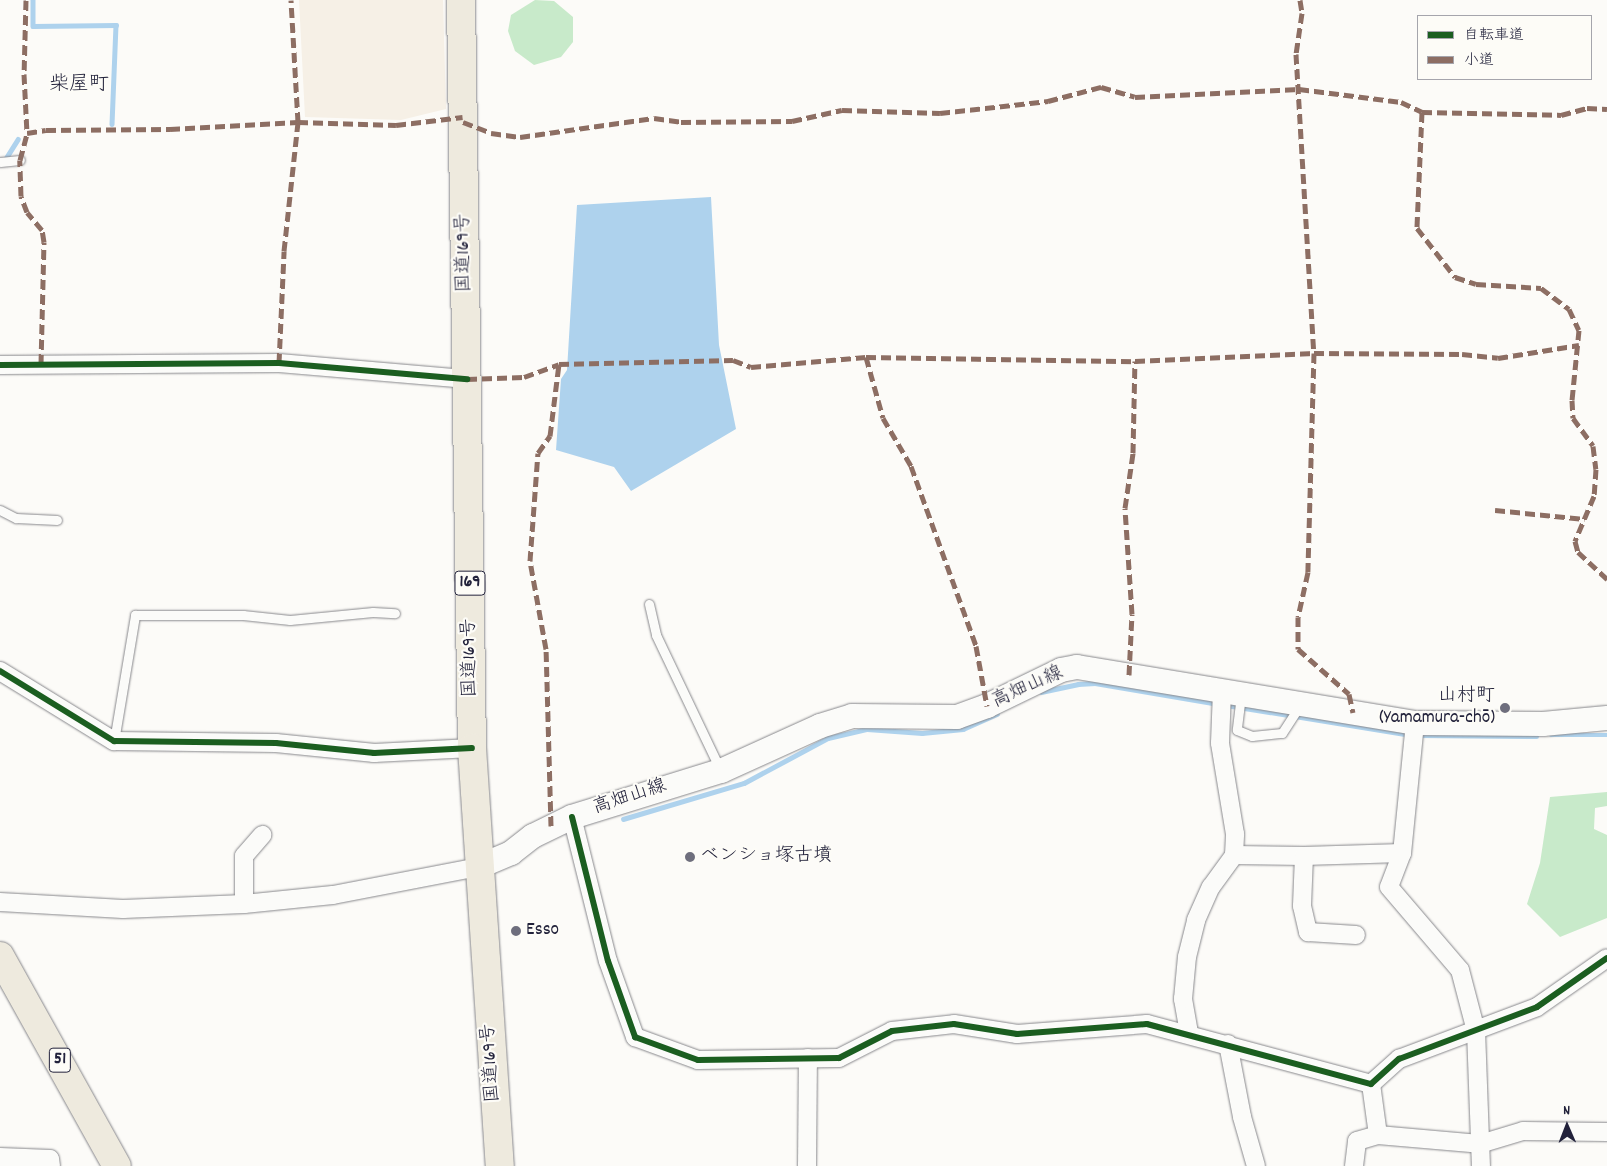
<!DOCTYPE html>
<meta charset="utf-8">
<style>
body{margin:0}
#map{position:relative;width:1607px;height:1166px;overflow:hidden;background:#fcfbf8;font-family:Dekko,"Klee One",sans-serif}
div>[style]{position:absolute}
.built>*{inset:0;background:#f6f0e6}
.green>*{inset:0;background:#c8eaca}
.water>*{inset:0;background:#aed2ed}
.stream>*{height:4.5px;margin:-2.25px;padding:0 2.25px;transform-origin:2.25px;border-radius:2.25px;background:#aed2ed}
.roads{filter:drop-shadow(0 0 1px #88888c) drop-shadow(0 0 1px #88888c)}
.service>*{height:9px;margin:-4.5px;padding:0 4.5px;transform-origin:4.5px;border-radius:4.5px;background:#fbfbf9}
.minor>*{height:18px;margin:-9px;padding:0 9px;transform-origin:9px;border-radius:9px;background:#fbfbf9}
.secondary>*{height:24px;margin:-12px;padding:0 12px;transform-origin:12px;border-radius:12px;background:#fbfbf9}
.primary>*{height:28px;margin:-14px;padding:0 14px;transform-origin:14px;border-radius:14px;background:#eeeade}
.trunk>*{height:28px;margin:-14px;padding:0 14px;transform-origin:14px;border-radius:14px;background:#eeeade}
.quiet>*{height:5px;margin-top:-2.5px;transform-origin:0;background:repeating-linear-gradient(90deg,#8d6e63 0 10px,transparent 0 15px)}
.cycleway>*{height:6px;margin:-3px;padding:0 3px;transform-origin:3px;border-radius:3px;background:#1b5e20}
.dots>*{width:14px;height:14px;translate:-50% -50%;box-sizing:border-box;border:2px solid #fdfcf7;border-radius:50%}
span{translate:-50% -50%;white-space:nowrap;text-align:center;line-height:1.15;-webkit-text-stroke:4.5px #fdfcf7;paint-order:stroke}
.shield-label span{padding:1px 4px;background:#fdfcf7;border:1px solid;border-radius:4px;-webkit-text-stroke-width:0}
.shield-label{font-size:18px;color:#22223b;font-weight:700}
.street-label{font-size:19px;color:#22223b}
.poi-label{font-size:19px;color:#22223b}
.right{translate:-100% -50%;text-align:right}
.left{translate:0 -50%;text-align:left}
.neighbourhood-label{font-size:20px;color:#22223b}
.legend{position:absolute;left:1417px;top:15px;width:175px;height:65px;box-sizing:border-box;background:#fdfcf7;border:1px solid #a5a5ac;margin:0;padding:6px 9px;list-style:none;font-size:15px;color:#22223b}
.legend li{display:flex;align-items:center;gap:10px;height:25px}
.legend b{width:25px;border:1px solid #a5a5ac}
.north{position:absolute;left:1542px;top:1101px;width:50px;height:50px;-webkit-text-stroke:4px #fdfcf7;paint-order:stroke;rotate:359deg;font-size:14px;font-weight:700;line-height:20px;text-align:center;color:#22223b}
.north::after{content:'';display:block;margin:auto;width:18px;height:22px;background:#22223b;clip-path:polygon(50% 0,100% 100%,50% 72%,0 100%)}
</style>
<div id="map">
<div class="built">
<div style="clip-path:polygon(299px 0,443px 0,446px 109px,401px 120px,305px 117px)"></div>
</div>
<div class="green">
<div style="clip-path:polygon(535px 0,554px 1px,573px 17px,573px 42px,561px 57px,534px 65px,515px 51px,508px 31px,511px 15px)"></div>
<div style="clip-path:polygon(1607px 792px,1607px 806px,1595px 808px,1594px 829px,1607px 835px,1607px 918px,1560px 937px,1527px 904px,1540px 863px,1550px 797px)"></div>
</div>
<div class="water">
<div style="clip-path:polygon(711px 197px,719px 345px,736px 429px,631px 491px,614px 467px,556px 450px,561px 379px,567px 370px,577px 205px)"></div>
</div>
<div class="stream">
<div style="left:33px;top:0;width:26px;rotate:90deg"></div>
<div style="left:33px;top:26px;width:83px;rotate:-0.7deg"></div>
<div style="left:116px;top:25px;width:99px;rotate:92.3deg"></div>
<div style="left:6px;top:158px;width:22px;rotate:-58deg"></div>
<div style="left:1041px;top:692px;width:38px;rotate:-12deg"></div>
<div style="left:1078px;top:684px;width:17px;rotate:-3deg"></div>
<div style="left:1095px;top:683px;width:125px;rotate:9.7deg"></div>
<div style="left:1226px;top:705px;width:187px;rotate:9.2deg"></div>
<div style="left:1419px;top:735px;width:117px;rotate:0.5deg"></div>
<div style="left:1551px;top:735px;width:56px"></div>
<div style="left:623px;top:819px;width:126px;rotate:-16.6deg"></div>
<div style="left:744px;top:783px;width:95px;rotate:-28.2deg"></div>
<div style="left:828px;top:738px;width:40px;rotate:-13deg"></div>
<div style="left:867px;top:729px;width:55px;rotate:4.2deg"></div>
<div style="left:922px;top:733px;width:41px;rotate:-5.6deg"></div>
<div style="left:963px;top:729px;width:37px;rotate:-24deg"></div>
</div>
<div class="roads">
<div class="service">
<div style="left:0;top:162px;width:20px;rotate:-6deg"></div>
<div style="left:0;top:510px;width:18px;rotate:27deg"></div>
<div style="left:16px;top:518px;width:41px;rotate:2.8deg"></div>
<div style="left:649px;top:604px;width:32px;rotate:77deg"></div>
<div style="left:656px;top:635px;width:151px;rotate:64.5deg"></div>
<div style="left:1241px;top:695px;width:35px;rotate:97deg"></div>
<div style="left:1237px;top:730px;width:16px;rotate:22deg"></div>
<div style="left:1252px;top:736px;width:30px;rotate:-6deg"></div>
<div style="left:1282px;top:733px;width:33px;rotate:-57deg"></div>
<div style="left:114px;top:741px;width:128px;rotate:-80.5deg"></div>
<div style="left:135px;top:615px;width:108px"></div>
<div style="left:243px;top:615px;width:47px;rotate:6.1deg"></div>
<div style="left:290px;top:620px;width:83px;rotate:-5.5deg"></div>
<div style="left:373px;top:612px;width:22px;rotate:3deg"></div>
</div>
<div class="minor">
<div style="left:0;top:365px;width:279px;rotate:-0.4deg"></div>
<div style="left:279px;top:363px;width:189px;rotate:4.9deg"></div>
<div style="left:0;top:671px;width:134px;rotate:31.6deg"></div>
<div style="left:114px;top:741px;width:162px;rotate:0.7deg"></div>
<div style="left:276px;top:743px;width:99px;rotate:5.8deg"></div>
<div style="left:374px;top:753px;width:98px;rotate:-2.9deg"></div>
<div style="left:1415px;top:723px;width:131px;rotate:95.7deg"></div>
<div style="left:1402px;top:853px;width:36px;rotate:111deg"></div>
<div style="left:1389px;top:887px;width:109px;rotate:49.5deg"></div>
<div style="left:1460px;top:970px;width:63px;rotate:75.3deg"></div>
<div style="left:1476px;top:1031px;width:135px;rotate:87.9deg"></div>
<div style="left:572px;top:817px;width:148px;rotate:76deg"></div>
<div style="left:608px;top:961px;width:81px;rotate:70.4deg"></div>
<div style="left:635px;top:1037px;width:67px;rotate:20.1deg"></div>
<div style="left:698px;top:1060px;width:141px;rotate:-0.8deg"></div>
<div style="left:839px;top:1058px;width:59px;rotate:-27deg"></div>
<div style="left:892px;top:1031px;width:62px;rotate:-6.4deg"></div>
<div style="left:954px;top:1024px;width:64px;rotate:9deg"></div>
<div style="left:1017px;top:1034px;width:130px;rotate:-4.4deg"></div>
<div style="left:1147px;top:1024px;width:232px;rotate:15deg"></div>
<div style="left:1371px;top:1084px;width:38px;rotate:-42deg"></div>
<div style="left:1399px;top:1059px;width:147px;rotate:-20.6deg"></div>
<div style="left:1537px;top:1007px;width:85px;rotate:-35deg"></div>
<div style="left:1234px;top:855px;width:70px;rotate:0.8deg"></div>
<div style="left:1304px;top:856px;width:98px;rotate:-1.8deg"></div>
<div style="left:1304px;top:856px;width:50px;rotate:92.3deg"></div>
<div style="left:1302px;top:906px;width:27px;rotate:77deg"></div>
<div style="left:1308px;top:932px;width:48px;rotate:3.6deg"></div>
<div style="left:0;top:902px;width:123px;rotate:3.3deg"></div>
<div style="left:123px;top:909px;width:121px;rotate:-2.4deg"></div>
<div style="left:244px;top:904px;width:89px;rotate:-5.8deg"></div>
<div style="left:333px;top:895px;width:148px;rotate:-10.9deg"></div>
<div style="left:244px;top:904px;width:48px;rotate:-90deg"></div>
<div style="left:244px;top:856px;width:28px;rotate:-49deg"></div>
<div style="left:1189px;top:1033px;width:35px;rotate:-100deg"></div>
<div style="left:1183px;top:999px;width:42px;rotate:-84.6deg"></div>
<div style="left:1187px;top:957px;width:38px;rotate:-76deg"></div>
<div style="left:1196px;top:920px;width:36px;rotate:-66deg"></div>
<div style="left:1211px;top:887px;width:39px;rotate:-54deg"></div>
<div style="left:1234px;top:855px;width:21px;rotate:-87deg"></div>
<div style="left:1235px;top:834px;width:92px;rotate:-99.4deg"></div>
<div style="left:1220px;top:743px;width:52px;rotate:-87.8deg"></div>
<div style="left:1228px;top:1044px;width:74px;rotate:79.1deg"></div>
<div style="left:1242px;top:1117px;width:51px;rotate:74.1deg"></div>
<div style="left:1371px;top:1084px;width:51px;rotate:82.2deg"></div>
<div style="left:0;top:1157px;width:50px;rotate:2.3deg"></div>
<div style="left:50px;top:1159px;width:7px;rotate:82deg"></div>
<div style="left:807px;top:1166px;width:108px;rotate:-89.5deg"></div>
<div style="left:1354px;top:1166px;width:25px;rotate:-83deg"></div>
<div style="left:1357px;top:1141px;width:22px;rotate:-16deg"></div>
<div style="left:1378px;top:1135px;width:102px;rotate:5deg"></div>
<div style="left:1480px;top:1144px;width:45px;rotate:-16.8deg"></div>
<div style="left:1523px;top:1131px;width:84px;rotate:0.7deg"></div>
</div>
<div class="secondary">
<div style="left:478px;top:867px;width:36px;rotate:-23deg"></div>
<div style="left:511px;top:853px;width:28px;rotate:-38deg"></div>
<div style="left:533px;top:836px;width:43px;rotate:-26deg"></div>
<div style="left:572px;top:817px;width:156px;rotate:-17.2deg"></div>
<div style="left:721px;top:771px;width:109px;rotate:-24.4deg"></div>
<div style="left:820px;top:726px;width:34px;rotate:-17deg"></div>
<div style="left:852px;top:716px;width:105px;rotate:0.5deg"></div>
<div style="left:957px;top:717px;width:32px;rotate:-20deg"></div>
<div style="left:987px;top:706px;width:82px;rotate:-25.9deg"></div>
<div style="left:1061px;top:670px;width:16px;rotate:-11deg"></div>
<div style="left:1077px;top:667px;width:343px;rotate:9.4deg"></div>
<div style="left:1415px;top:723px;width:128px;rotate:0.4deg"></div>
<div style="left:1543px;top:724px;width:64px;rotate:-5.4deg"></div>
</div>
<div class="primary">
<div style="left:0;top:956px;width:240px;rotate:60.9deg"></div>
</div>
<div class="trunk">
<div style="left:461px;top:0;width:748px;rotate:89.16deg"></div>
<div style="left:472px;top:748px;width:419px;rotate:86.2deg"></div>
</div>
</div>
<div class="quiet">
<div style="left:26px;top:0;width:74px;rotate:91.5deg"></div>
<div style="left:24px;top:74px;width:59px;rotate:87.1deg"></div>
<div style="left:1300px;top:0;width:13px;rotate:81deg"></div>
<div style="left:1302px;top:13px;width:41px;rotate:98.3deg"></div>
<div style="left:1296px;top:54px;width:300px;rotate:86.6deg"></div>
<div style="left:1314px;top:353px;width:219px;rotate:91.6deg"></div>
<div style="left:1308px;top:572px;width:46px;rotate:102.5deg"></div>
<div style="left:1298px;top:617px;width:32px;rotate:90deg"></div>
<div style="left:1298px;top:649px;width:68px;rotate:41.4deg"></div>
<div style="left:1349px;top:694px;width:19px;rotate:78deg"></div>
<div style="left:1422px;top:112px;width:116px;rotate:92.5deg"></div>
<div style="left:1417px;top:228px;width:62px;rotate:52.2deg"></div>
<div style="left:1455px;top:277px;width:22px;rotate:18deg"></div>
<div style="left:1476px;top:284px;width:65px;rotate:3.5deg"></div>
<div style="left:1541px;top:288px;width:35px;rotate:37deg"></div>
<div style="left:1569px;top:309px;width:23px;rotate:65deg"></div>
<div style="left:1579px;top:330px;width:70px;rotate:95.7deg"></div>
<div style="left:1572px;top:400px;width:18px;rotate:87deg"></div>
<div style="left:1573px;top:418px;width:34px;rotate:54deg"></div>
<div style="left:1593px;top:446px;width:23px;rotate:83deg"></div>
<div style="left:1596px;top:469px;width:27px;rotate:94deg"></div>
<div style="left:1594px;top:496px;width:49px;rotate:112.9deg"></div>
<div style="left:1575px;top:541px;width:11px;rotate:75deg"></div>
<div style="left:1578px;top:552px;width:40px;rotate:43deg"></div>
<div style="left:463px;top:122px;width:30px;rotate:21deg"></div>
<div style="left:491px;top:133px;width:29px;rotate:8deg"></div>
<div style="left:520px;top:137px;width:135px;rotate:-8.1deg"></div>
<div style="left:654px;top:118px;width:27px;rotate:8deg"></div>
<div style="left:681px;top:122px;width:111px;rotate:-0.5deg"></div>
<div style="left:792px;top:121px;width:51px;rotate:-12.4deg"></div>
<div style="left:842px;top:110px;width:98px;rotate:1.8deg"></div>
<div style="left:940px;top:113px;width:109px;rotate:-6.3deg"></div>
<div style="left:1048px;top:101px;width:55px;rotate:-14.8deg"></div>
<div style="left:1101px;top:87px;width:35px;rotate:16deg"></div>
<div style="left:1135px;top:97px;width:164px;rotate:-2.8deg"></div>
<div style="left:1299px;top:89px;width:103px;rotate:7.3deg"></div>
<div style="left:1401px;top:102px;width:23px;rotate:25deg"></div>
<div style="left:1422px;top:112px;width:139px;rotate:1.2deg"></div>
<div style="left:1561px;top:115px;width:27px;rotate:-15deg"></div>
<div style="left:1587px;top:108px;width:20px;rotate:3deg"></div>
<div style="left:866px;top:357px;width:63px;rotate:74.4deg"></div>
<div style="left:883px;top:418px;width:56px;rotate:59.7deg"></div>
<div style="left:911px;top:466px;width:191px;rotate:70.1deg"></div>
<div style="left:976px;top:646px;width:61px;rotate:79.6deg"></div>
<div style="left:279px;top:363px;width:112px;rotate:-87.4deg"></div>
<div style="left:284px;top:251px;width:130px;rotate:-83.8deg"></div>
<div style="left:298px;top:122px;width:122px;rotate:-93.3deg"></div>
<div style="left:41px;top:364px;width:122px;rotate:-88.6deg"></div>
<div style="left:44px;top:242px;width:12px;rotate:-99deg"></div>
<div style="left:42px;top:230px;width:23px;rotate:-130deg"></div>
<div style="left:27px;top:212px;width:17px;rotate:-111deg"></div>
<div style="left:21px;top:196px;width:36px;rotate:-92deg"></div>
<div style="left:20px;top:160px;width:28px;rotate:-75deg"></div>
<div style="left:27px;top:133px;width:19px;rotate:-9deg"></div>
<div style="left:46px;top:130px;width:124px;rotate:-0.5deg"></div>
<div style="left:170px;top:129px;width:128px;rotate:-3.1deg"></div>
<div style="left:298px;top:122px;width:98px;rotate:1.8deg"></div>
<div style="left:396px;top:125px;width:67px;rotate:-6.8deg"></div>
<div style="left:467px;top:379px;width:57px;rotate:-2deg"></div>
<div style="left:524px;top:377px;width:37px;rotate:-20deg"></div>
<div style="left:559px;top:364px;width:174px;rotate:-1.3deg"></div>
<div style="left:733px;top:360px;width:19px;rotate:21deg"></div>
<div style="left:751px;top:367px;width:115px;rotate:-5deg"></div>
<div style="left:866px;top:357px;width:269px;rotate:0.9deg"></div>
<div style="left:1135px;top:361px;width:179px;rotate:-2.6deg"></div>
<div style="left:1314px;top:353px;width:148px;rotate:0.4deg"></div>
<div style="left:1462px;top:354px;width:36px;rotate:6deg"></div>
<div style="left:1498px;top:358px;width:82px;rotate:-9.1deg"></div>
<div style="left:1495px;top:510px;width:90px;rotate:5.7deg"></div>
<div style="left:1129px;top:675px;width:61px;rotate:-87.2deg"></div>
<div style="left:1132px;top:614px;width:106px;rotate:-93.8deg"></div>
<div style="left:1125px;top:508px;width:56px;rotate:-81.7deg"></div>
<div style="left:1133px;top:453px;width:92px;rotate:-88.8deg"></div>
<div style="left:551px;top:826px;width:177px;rotate:-91.6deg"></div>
<div style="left:546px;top:649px;width:89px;rotate:-100.3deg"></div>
<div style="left:530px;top:561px;width:108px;rotate:-85.8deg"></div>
<div style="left:538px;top:453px;width:21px;rotate:-55deg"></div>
<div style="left:550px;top:436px;width:73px;rotate:-82.9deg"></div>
</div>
<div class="cycleway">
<div style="left:0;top:365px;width:279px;rotate:-0.4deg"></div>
<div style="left:279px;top:363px;width:189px;rotate:4.9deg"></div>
<div style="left:0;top:671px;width:134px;rotate:31.6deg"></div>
<div style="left:114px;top:741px;width:162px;rotate:0.7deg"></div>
<div style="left:276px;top:743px;width:99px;rotate:5.8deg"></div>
<div style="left:374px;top:753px;width:98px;rotate:-2.9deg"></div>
<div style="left:572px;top:817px;width:148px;rotate:76deg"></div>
<div style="left:608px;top:961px;width:81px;rotate:70.4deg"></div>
<div style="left:635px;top:1037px;width:67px;rotate:20.1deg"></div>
<div style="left:698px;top:1060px;width:141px;rotate:-0.8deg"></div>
<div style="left:839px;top:1058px;width:59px;rotate:-27deg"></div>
<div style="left:892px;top:1031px;width:62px;rotate:-6.4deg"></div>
<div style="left:954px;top:1024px;width:64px;rotate:9deg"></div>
<div style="left:1017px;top:1034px;width:130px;rotate:-4.4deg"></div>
<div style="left:1147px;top:1024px;width:232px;rotate:15deg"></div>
<div style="left:1371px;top:1084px;width:38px;rotate:-42deg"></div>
<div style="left:1399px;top:1059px;width:147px;rotate:-20.6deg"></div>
<div style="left:1537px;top:1007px;width:85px;rotate:-35deg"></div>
</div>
<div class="dots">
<div style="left:1505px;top:708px;background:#6e6e7d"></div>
<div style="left:690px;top:857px;background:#6e6e7d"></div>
<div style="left:516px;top:931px;background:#6e6e7d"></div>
</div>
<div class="shield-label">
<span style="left:470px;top:583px">169</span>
<span style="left:60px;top:1060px">51</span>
</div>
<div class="street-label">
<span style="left:465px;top:253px;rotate:-91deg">国道169号</span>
<span style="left:471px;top:658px;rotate:-91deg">国道169号</span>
<span style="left:1028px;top:688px;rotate:-24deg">高畑山線</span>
<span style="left:630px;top:798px;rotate:-18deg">高畑山線</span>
<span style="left:492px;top:1063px;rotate:-94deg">国道169号</span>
</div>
<div class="poi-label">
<span class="right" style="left:1495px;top:708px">山村町<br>(Yamamura-chō)</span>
<span class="left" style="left:700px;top:857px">ベンショ塚古墳</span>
<span class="left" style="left:526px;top:931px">Esso</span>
</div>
<div class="neighbourhood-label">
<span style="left:79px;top:85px">柴屋町</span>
</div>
<ul class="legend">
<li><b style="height:6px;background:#1b5e20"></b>自転車道</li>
<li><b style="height:6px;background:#8d6e63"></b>小道</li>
</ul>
<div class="north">N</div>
</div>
